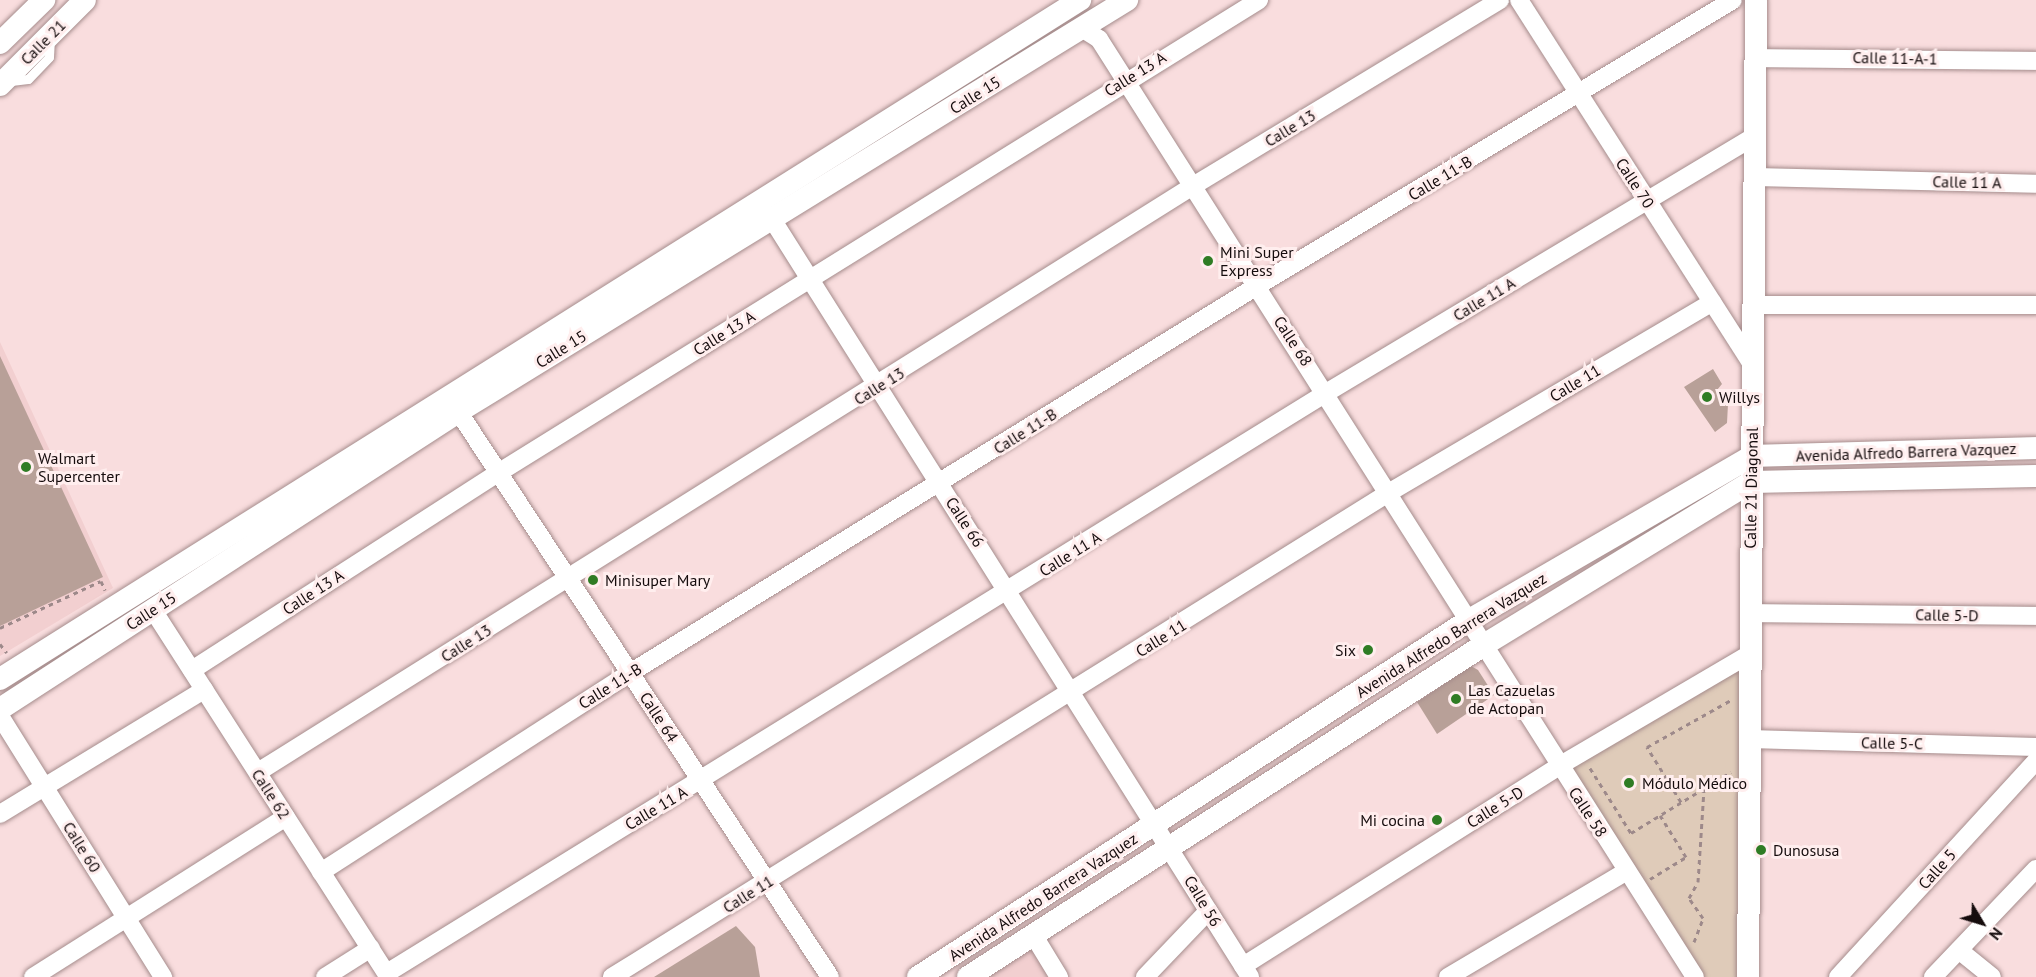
<!DOCTYPE html>
<meta charset="utf-8">
<style>
body{margin:0}
#map{position:relative;width:2036px;height:977px;overflow:hidden;background:#f9ddde;font-family:"PT Sans",sans-serif}
div>[style]{position:absolute}
.built>*{inset:0;background:#f2cfd0}
.green>*{inset:0;background:#dfcbb9}
.building>*{inset:0;background:#b8a098}
.path>*{height:3px;margin-top:-1.5px;transform-origin:0;background:repeating-linear-gradient(90deg,#9d898a 0 4.5px,transparent 0 9px)}
.roads{filter:drop-shadow(0 0 2px #a58c8c) drop-shadow(0 0 2px #a58c8c)}
.service>*{height:9px;margin:-4.5px;padding:0 4.5px;transform-origin:4.5px;border-radius:4.5px;background:#fff}
.minor>*{height:18px;margin:-9px;padding:0 9px;transform-origin:9px;border-radius:9px;background:#fff}
.tertiary>*{height:22px;margin:-11px;padding:0 11px;transform-origin:11px;border-radius:11px;background:#fff}
.dots>*{width:16px;height:16px;translate:-50% -50%;box-sizing:border-box;border:3px solid #fee;border-radius:50%}
span{translate:-50% -50%;white-space:nowrap;text-align:center;line-height:1.15;-webkit-text-stroke:6px #fee;paint-order:stroke}
.street-label{font-size:16px;color:#150c0d}
.poi-label{font-size:16px;color:#150c0d}
.left{translate:0 -50%;text-align:left}
.right{translate:-100% -50%;text-align:right}
.north{position:absolute;left:1952px;top:893px;width:60px;height:60px;-webkit-text-stroke:4px #fee;paint-order:stroke;rotate:128deg;font-size:16px;font-weight:700;line-height:24px;text-align:center;color:#150c0d}
.north::after{content:'';display:block;margin:auto;width:21px;height:27px;background:#150c0d;clip-path:polygon(50% 0,100% 100%,50% 72%,0 100%)}
</style>
<div id="map">
<div class="built">
<div style="clip-path:polygon(0 342px,113px 588px,0 656px)"></div>
<div style="clip-path:polygon(1030px 940px,1054px 977px,976px 977px)"></div>
</div>
<div class="green">
<div style="clip-path:polygon(1739px 666px,1742px 977px,1696px 977px,1561px 770px)"></div>
</div>
<div class="building">
<div style="clip-path:polygon(0 356px,103px 577px,0 626px)"></div>
<div style="clip-path:polygon(1713px 369px,1722px 384px,1717px 390px,1728px 404px,1727px 423px,1715px 432px,1684px 387px)"></div>
<div style="clip-path:polygon(1471px 666px,1478px 670px,1494px 695px,1437px 734px,1417px 702px)"></div>
<div style="clip-path:polygon(736px 926px,755px 947px,760px 977px,654px 977px)"></div>
</div>
<div class="path">
<div style="left:0;top:628px;width:111px;rotate:-25deg"></div>
<div style="left:101px;top:581px;width:10px;rotate:66deg"></div>
<div style="left:0;top:644px;width:11px;rotate:52deg"></div>
<div style="left:1590px;top:768px;width:77px;rotate:57.8deg"></div>
<div style="left:1631px;top:833px;width:117px;rotate:-31.4deg"></div>
<div style="left:1681px;top:802px;width:65px;rotate:-121.7deg"></div>
<div style="left:1647px;top:747px;width:96px;rotate:-29.2deg"></div>
<div style="left:1650px;top:879px;width:42px;rotate:-31.4deg"></div>
<div style="left:1686px;top:857px;width:49px;rotate:-121.8deg"></div>
<div style="left:1694px;top:942px;width:26px;rotate:-69deg"></div>
<div style="left:1703px;top:918px;width:24px;rotate:-125deg"></div>
<div style="left:1689px;top:898px;width:18px;rotate:-61deg"></div>
<div style="left:1698px;top:882px;width:94px;rotate:-86.3deg"></div>
</div>
<div class="roads">
<div class="service">
<div style="left:11px;top:81px;width:17px;rotate:-7deg"></div>
<div style="left:28px;top:79px;width:30px;rotate:-46deg"></div>
<div style="left:49px;top:57px;width:17px;rotate:-87deg"></div>
</div>
<div class="minor">
<div style="left:1519px;top:0;width:433px;rotate:57.4deg"></div>
<div style="left:1083px;top:29px;width:19px;rotate:32deg"></div>
<div style="left:1099px;top:39px;width:1111px;rotate:57.57deg"></div>
<div style="left:1755px;top:58px;width:281px;rotate:0.6deg"></div>
<div style="left:1754px;top:177px;width:282px;rotate:1.4deg"></div>
<div style="left:772px;top:219px;width:896px;rotate:57.76deg"></div>
<div style="left:1753px;top:305px;width:283px"></div>
<div style="left:452px;top:402px;width:688px;rotate:56.68deg"></div>
<div style="left:153px;top:610px;width:436px;rotate:57.3deg"></div>
<div style="left:1750px;top:613px;width:286px;rotate:0.6deg"></div>
<div style="left:192px;top:670px;width:364px;rotate:-32.8deg"></div>
<div style="left:498px;top:473px;width:896px;rotate:-31.86deg"></div>
<div style="left:0;top:716px;width:308px;rotate:58deg"></div>
<div style="left:1749px;top:739px;width:287px;rotate:1.6deg"></div>
<div style="left:258px;top:772px;width:1103px;rotate:-32.08deg"></div>
<div style="left:1193px;top:186px;width:359px;rotate:-31.2deg"></div>
<div style="left:0;top:814px;width:239px;rotate:-31.3deg"></div>
<div style="left:321px;top:872px;width:368px;rotate:-32.8deg"></div>
<div style="left:630px;top:673px;width:737px;rotate:-31.68deg"></div>
<div style="left:1257px;top:286px;width:555px;rotate:-31deg"></div>
<div style="left:1034px;top:936px;width:48px;rotate:58.6deg"></div>
<div style="left:1960px;top:951px;width:41px;rotate:39.1deg"></div>
<div style="left:1243px;top:966px;width:374px;rotate:-32.3deg"></div>
<div style="left:1559px;top:766px;width:221px;rotate:-30.4deg"></div>
<div style="left:387px;top:973px;width:1104px;rotate:-31.7deg"></div>
<div style="left:1326px;top:393px;width:500px;rotate:-30.92deg"></div>
<div style="left:33px;top:977px;width:299px;rotate:-32.3deg"></div>
<div style="left:325px;top:977px;width:54px;rotate:-32.2deg"></div>
<div style="left:612px;top:977px;width:917px;rotate:-31.94deg"></div>
<div style="left:1390px;top:492px;width:374px;rotate:-30.5deg"></div>
<div style="left:1145px;top:977px;width:91px;rotate:-46.3deg"></div>
<div style="left:1448px;top:977px;width:208px;rotate:-30.6deg"></div>
<div style="left:1838px;top:977px;width:293px;rotate:-47.5deg"></div>
<div style="left:1933px;top:977px;width:149px;rotate:-46.4deg"></div>
</div>
<div class="tertiary">
<div style="left:0;top:43px;width:62px;rotate:-44.3deg"></div>
<div style="left:0;top:85px;width:120px;rotate:-45deg"></div>
<div style="left:0;top:679px;width:1276px;rotate:-32.16deg"></div>
<div style="left:0;top:709px;width:546px;rotate:-32.96deg"></div>
<div style="left:458px;top:412px;width:786px;rotate:-31.63deg"></div>
<div style="left:918px;top:977px;width:659px;rotate:-32.92deg"></div>
<div style="left:1471px;top:619px;width:325px;rotate:-30.1deg"></div>
<div style="left:1752px;top:456px;width:284px;rotate:-1.6deg"></div>
<div style="left:968px;top:977px;width:614px;rotate:-32.76deg"></div>
<div style="left:1484px;top:645px;width:313px;rotate:-31.4deg"></div>
<div style="left:1751px;top:482px;width:285px;rotate:-1.2deg"></div>
<div style="left:1748px;top:977px;width:977px;rotate:-89.53deg"></div>
</div>
</div>
<div class="dots">
<div style="left:1208px;top:261px;background:#2f7c24"></div>
<div style="left:1707px;top:397px;background:#2f7c24"></div>
<div style="left:26px;top:467px;background:#2f7c24"></div>
<div style="left:593px;top:580px;background:#2f7c24"></div>
<div style="left:1368px;top:650px;background:#2f7c24"></div>
<div style="left:1456px;top:699px;background:#2f7c24"></div>
<div style="left:1629px;top:783px;background:#2f7c24"></div>
<div style="left:1437px;top:820px;background:#2f7c24"></div>
<div style="left:1761px;top:850px;background:#2f7c24"></div>
</div>
<div class="street-label">
<span style="left:43px;top:42px;rotate:-45deg">Calle 21</span>
<span style="left:1895px;top:58px;rotate:1deg">Calle 11-A-1</span>
<span style="left:1135px;top:74px;rotate:-32deg">Calle 13 A</span>
<span style="left:975px;top:95px;rotate:-32deg">Calle 15</span>
<span style="left:1290px;top:128px;rotate:-31deg">Calle 13</span>
<span style="left:1440px;top:178px;rotate:-31deg">Calle 11-B</span>
<span style="left:1967px;top:182px;rotate:1deg">Calle 11 A</span>
<span style="left:1635px;top:183px;rotate:57deg">Calle 70</span>
<span style="left:1484px;top:299px;rotate:-31deg">Calle 11 A</span>
<span style="left:724px;top:333px;rotate:-32deg">Calle 13 A</span>
<span style="left:1293px;top:341px;rotate:57deg">Calle 68</span>
<span style="left:561px;top:349px;rotate:-32deg">Calle 15</span>
<span style="left:1575px;top:383px;rotate:-31deg">Calle 11</span>
<span style="left:879px;top:386px;rotate:-32deg">Calle 13</span>
<span style="left:1025px;top:431px;rotate:-32deg">Calle 11-B</span>
<span style="left:1906px;top:452px;rotate:-2deg">Avenida Alfredo Barrera Vazquez</span>
<span style="left:1751px;top:488px;rotate:-89deg">Calle 21 Diagonal</span>
<span style="left:965px;top:522px;rotate:57deg">Calle 66</span>
<span style="left:1070px;top:554px;rotate:-32deg">Calle 11 A</span>
<span style="left:313px;top:592px;rotate:-33deg">Calle 13 A</span>
<span style="left:151px;top:611px;rotate:-33deg">Calle 15</span>
<span style="left:1947px;top:615px;rotate:1deg">Calle 5-D</span>
<span style="left:1451px;top:635px;rotate:-32deg">Avenida Alfredo Barrera Vazquez</span>
<span style="left:1161px;top:638px;rotate:-32deg">Calle 11</span>
<span style="left:466px;top:643px;rotate:-32deg">Calle 13</span>
<span style="left:610px;top:686px;rotate:-32deg">Calle 11-B</span>
<span style="left:659px;top:717px;rotate:57deg">Calle 64</span>
<span style="left:1892px;top:743px;rotate:1deg">Calle 5-C</span>
<span style="left:271px;top:794px;rotate:57deg">Calle 62</span>
<span style="left:1495px;top:807px;rotate:-32deg">Calle 5-D</span>
<span style="left:656px;top:808px;rotate:-31deg">Calle 11 A</span>
<span style="left:1588px;top:812px;rotate:57deg">Calle 58</span>
<span style="left:82px;top:847px;rotate:58deg">Calle 60</span>
<span style="left:1937px;top:869px;rotate:-48deg">Calle 5</span>
<span style="left:748px;top:894px;rotate:-32deg">Calle 11</span>
<span style="left:1043px;top:897px;rotate:-33deg">Avenida Alfredo Barrera Vazquez</span>
<span style="left:1203px;top:901px;rotate:59deg">Calle 56</span>
</div>
<div class="poi-label">
<span class="left" style="left:1220px;top:261px">Mini Super<br>Express</span>
<span class="left" style="left:1719px;top:397px">Willys</span>
<span class="left" style="left:38px;top:467px">Walmart<br>Supercenter</span>
<span class="left" style="left:605px;top:580px">Minisuper Mary</span>
<span class="right" style="left:1356px;top:650px">Six</span>
<span class="left" style="left:1468px;top:699px">Las Cazuelas<br>de Actopan</span>
<span class="left" style="left:1642px;top:783px">Módulo Médico</span>
<span class="right" style="left:1425px;top:820px">Mi cocina</span>
<span class="left" style="left:1773px;top:850px">Dunosusa</span>
</div>
<div class="north">N</div>
</div>
